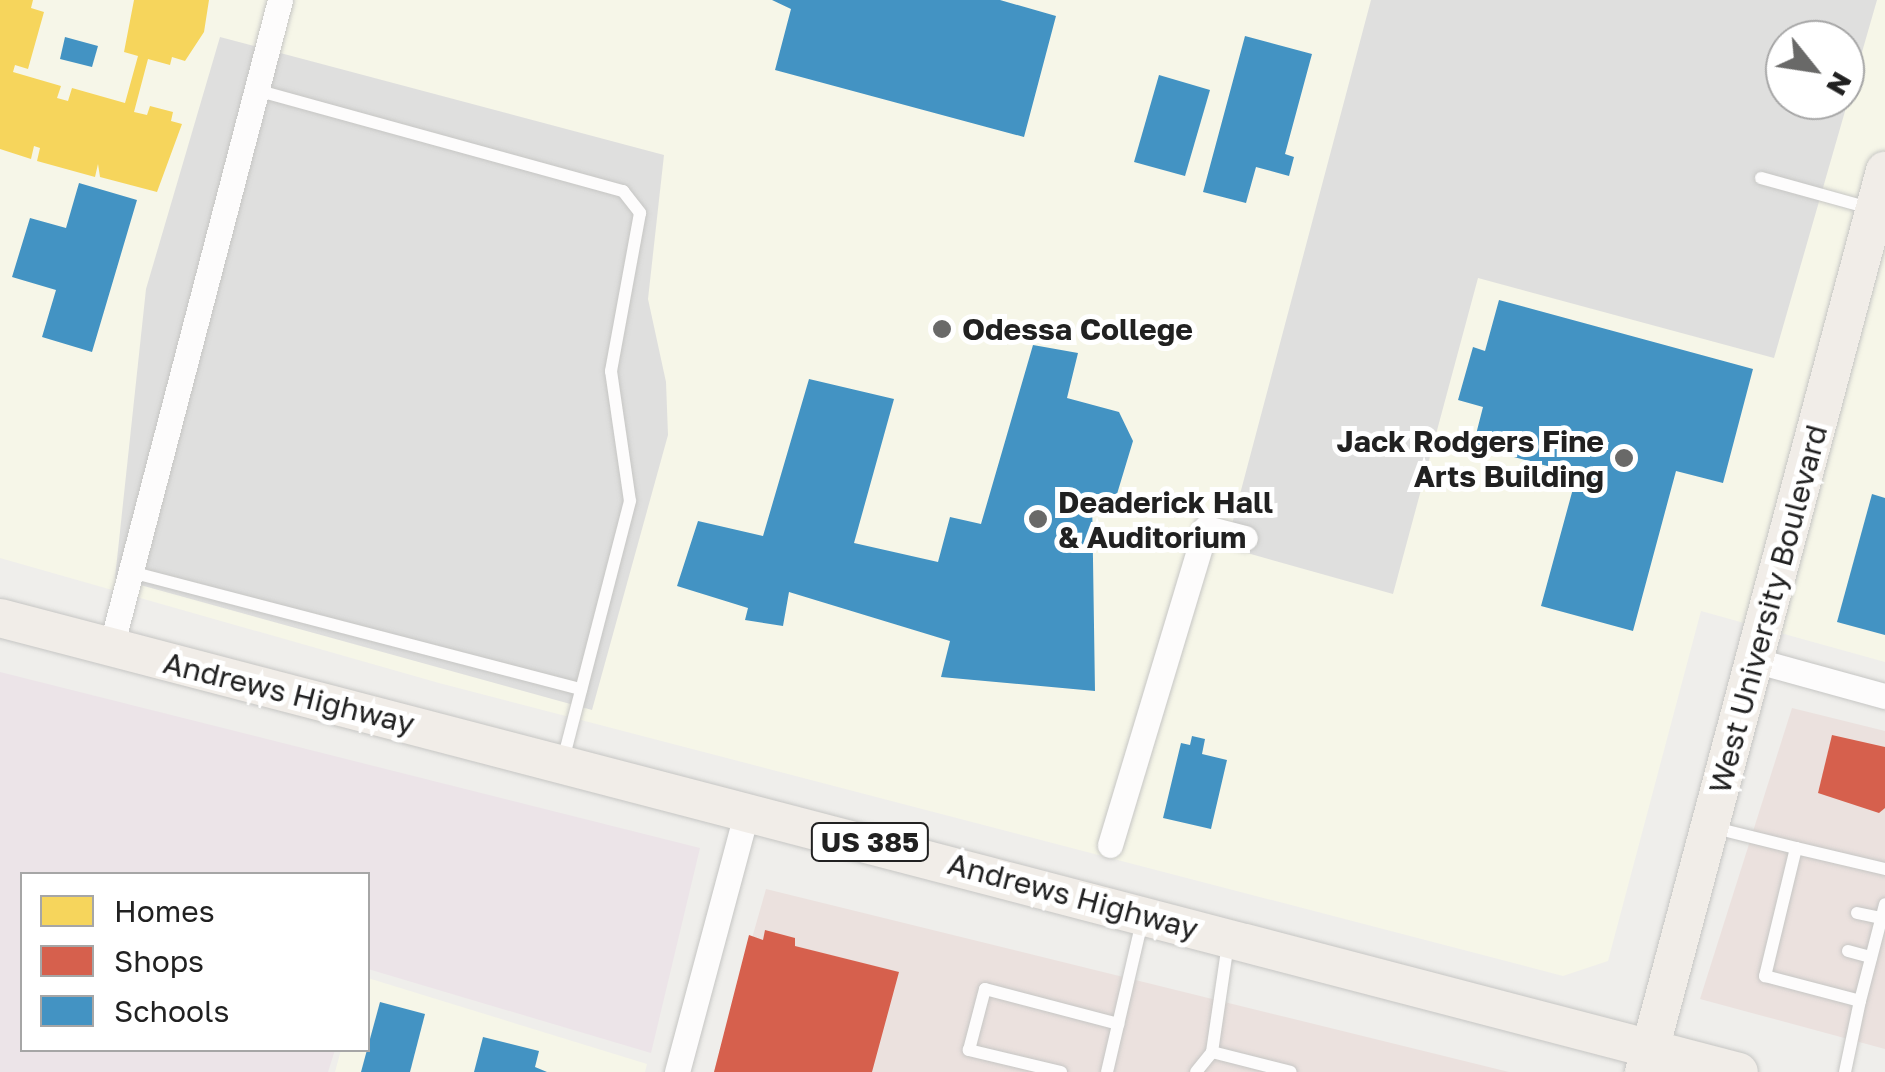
<!DOCTYPE html>
<style>
body{margin:0}
#map{position:relative;width:1885px;height:1072px;overflow:hidden;background:#efeeeb;font-family:"Golos Text",sans-serif}
div>[style]{position:absolute}
.commercial>*{inset:0;background:#ebe1de}
.industrial>*{inset:0;background:#ece4e8}
.education>*{inset:0;background:#f6f6e8}
.parking>*{inset:0;background:#dfdfde}
.homes>*{inset:0;background:#f6d55c}
.shops>*{inset:0;background:#d6604d}
.schools>*{inset:0;background:#4393c3}
.roads{filter:drop-shadow(0 0 2px #c6c6c4) drop-shadow(0 0 2px #c6c6c4)}
.lane>*{height:12px;margin:-6px;padding:0 6px;transform-origin:6px;border-radius:6px;background:#fdfcfc}
.street>*{height:25px;margin:-12.5px;padding:0 12.5px;transform-origin:12.5px;border-radius:12.5px;background:#fdfcfc}
.primary>*{height:38px;margin:-19px;padding:0 19px;transform-origin:19px;border-radius:19px;background:#f1ede8}
.dots>*{width:28px;height:28px;translate:-50% -50%;box-sizing:border-box;border:5px solid #fff;border-radius:50%}
span{translate:-50% -50%;white-space:nowrap;text-align:center;line-height:1.15;-webkit-text-stroke:10px #fff;paint-order:stroke}
.shield-label span{padding:2px 8px;background:#fff;border:2px solid;border-radius:8px;-webkit-text-stroke-width:0}
.shield-label{font-size:28px;color:#212121;font-weight:700}
.poi-label{font-size:30px;color:#212121;font-weight:700}
.left{translate:0 -50%;text-align:left}
.right{translate:-100% -50%;text-align:right}
.street-label{font-size:30px;color:#212121}
.legend{position:absolute;left:20px;top:872px;width:350px;height:180px;box-sizing:border-box;background:#fff;border:2px solid #a6a6a6;margin:0;padding:12px 18px;list-style:none;font-size:30px;color:#212121}
.legend li{display:flex;align-items:center;gap:20px;height:50px}
.legend b{width:50px;border:2px solid #a6a6a6}
.north{position:absolute;left:1765px;top:20px;width:100px;height:100px;box-sizing:border-box;background:#fff;border:2px solid #a6a6a6;border-radius:50%;rotate:120deg;font-size:28px;font-weight:700;line-height:40px;text-align:center;color:#212121}
.north::after{content:'';display:block;margin:auto;width:35px;height:45px;background:#696968;clip-path:polygon(50% 0,100% 100%,50% 72%,0 100%)}
</style>
<div id="map">
<div class="commercial">
<div style="clip-path:polygon(1792px 708px,1885px 731px,1885px 1049px,1700px 999px)"></div>
<div style="clip-path:polygon(766px 889px,1509px 1072px,714px 1072px)"></div>
</div>
<div class="industrial">
<div style="clip-path:polygon(0 672px,700px 848px,651px 1053px,368px 969px,368px 874px,22px 874px,22px 1050px,335px 1050px,328px 1072px,0 1072px)"></div>
</div>
<div class="education">
<div style="clip-path:polygon(evenodd,0 0,1885px 0,1885px 662px,1701px 611px,1608px 961px,1563px 976px,439px 683px,0 558px,0 0,1785px 40px,1845px 40px,1845px 100px,1785px 100px,1785px 40px)"></div>
<div style="clip-path:polygon(368px 978px,647px 1064px,645px 1072px,335px 1072px,341px 1050px,368px 1050px)"></div>
</div>
<div class="parking">
<div style="clip-path:polygon(evenodd,1371px 0,1877px 0,1774px 358px,1478px 278px,1393px 594px,1226px 547px,1371px 0,1785px 40px,1845px 40px,1845px 100px,1785px 100px,1785px 40px)"></div>
<div style="clip-path:polygon(220px 37px,664px 155px,648px 299px,666px 382px,668px 435px,592px 710px,115px 578px,146px 289px)"></div>
</div>
<div class="homes">
<div style="clip-path:polygon(0 0,33px 0,31px 8px,44px 12px,28px 69px,15px 65px,13px 72px,61px 86px,57px 98px,68px 101px,72px 88px,125px 103px,138px 56px,124px 52px,134px 0,209px 0,204px 32px,185px 61px,172px 57px,170px 65px,148px 59px,134px 112px,147px 115px,150px 106px,173px 112px,171px 121px,182px 124px,157px 192px,100px 177px,98px 164px,95px 177px,37px 161px,40px 148px,34px 146px,31px 159px,0 149px)"></div>
</div>
<div class="shops">
<div style="clip-path:polygon(1832px 735px,1885px 747px,1885px 808px,1879px 813px,1818px 793px)"></div>
<div style="clip-path:polygon(765px 930px,795px 938px,795px 946px,899px 972px,872px 1072px,714px 1072px,749px 935px,763px 940px)"></div>
</div>
<div class="schools">
<div style="clip-path:polygon(772px 0,1000px 0,1056px 16px,1024px 137px,775px 70px,791px 9px)"></div>
<div style="clip-path:polygon(1245px 36px,1312px 54px,1285px 154px,1294px 157px,1289px 176px,1256px 167px,1246px 203px,1203px 192px)"></div>
<div style="clip-path:polygon(65px 37px,98px 46px,92px 67px,60px 59px)"></div>
<div style="clip-path:polygon(1159px 75px,1210px 90px,1185px 176px,1134px 162px)"></div>
<div style="clip-path:polygon(79px 183px,137px 200px,92px 352px,42px 337px,56px 290px,12px 277px,30px 218px,66px 228px)"></div>
<div style="clip-path:polygon(1499px 300px,1753px 369px,1723px 483px,1676px 471px,1633px 631px,1541px 606px,1577px 474px,1473px 446px,1483px 407px,1458px 400px,1473px 347px,1485px 351px)"></div>
<div style="clip-path:polygon(1033px 345px,1078px 353px,1067px 398px,1119px 412px,1133px 441px,1117px 494px,1092px 494px,1095px 691px,941px 677px,950px 641px,789px 592px,783px 626px,745px 620px,748px 608px,677px 586px,698px 521px,763px 536px,809px 379px,894px 399px,854px 543px,938px 562px,950px 517px,981px 524px)"></div>
<div style="clip-path:polygon(1872px 494px,1885px 498px,1885px 635px,1837px 622px)"></div>
<div style="clip-path:polygon(1192px 736px,1205px 739px,1202px 754px,1227px 760px,1211px 829px,1163px 818px,1181px 743px,1190px 745px)"></div>
<div style="clip-path:polygon(380px 1002px,425px 1014px,410px 1072px,361px 1072px)"></div>
<div style="clip-path:polygon(483px 1037px,539px 1051px,535px 1067px,547px 1072px,474px 1072px)"></div>
</div>
<div class="roads">
<div class="lane">
<div style="left:256px;top:90px;width:381px;rotate:15.4deg"></div>
<div style="left:623px;top:191px;width:28px;rotate:52deg"></div>
<div style="left:640px;top:213px;width:161px;rotate:100.4deg"></div>
<div style="left:611px;top:371px;width:131px;rotate:81.7deg"></div>
<div style="left:630px;top:501px;width:268px;rotate:104.5deg"></div>
<div style="left:1761px;top:178px;width:112px;rotate:15.5deg"></div>
<div style="left:131px;top:572px;width:465px;rotate:14.6deg"></div>
<div style="left:1711px;top:827px;width:88px;rotate:13.9deg"></div>
<div style="left:1885px;top:869px;width:91px;rotate:-166.7deg"></div>
<div style="left:1796px;top:848px;width:132px;rotate:103.6deg"></div>
<div style="left:1765px;top:976px;width:98px;rotate:14.7deg"></div>
<div style="left:1860px;top:1001px;width:100px;rotate:-75.5deg"></div>
<div style="left:1857px;top:913px;width:25px;rotate:12deg"></div>
<div style="left:1848px;top:951px;width:24px;rotate:15deg"></div>
<div style="left:1212px;top:1052px;width:81px;rotate:14.2deg"></div>
<div style="left:1061px;top:1072px;width:95px;rotate:-166.6deg"></div>
<div style="left:969px;top:1050px;width:63px;rotate:-75.3deg"></div>
<div style="left:985px;top:989px;width:138px;rotate:14.7deg"></div>
<div style="left:1107px;top:1072px;width:154px;rotate:-76.9deg"></div>
<div style="left:1196px;top:1072px;width:26px;rotate:-51deg"></div>
<div style="left:1212px;top:1052px;width:109px;rotate:-81.6deg"></div>
<div style="left:1845px;top:1072px;width:73px;rotate:-78.1deg"></div>
</div>
<div class="street">
<div style="left:111px;top:647px;width:669px;rotate:-75.36deg"></div>
<div style="left:1754px;top:660px;width:136px;rotate:15.4deg"></div>
<div style="left:1110px;top:845px;width:331px;rotate:-73.2deg"></div>
<div style="left:1206px;top:528px;width:40px;rotate:14.4deg"></div>
<div style="left:677px;top:1072px;width:271px;rotate:-75deg"></div>
</div>
<div class="primary">
<div style="left:0;top:618px;width:1797px;rotate:14.63deg"></div>
<div style="left:1644px;top:1072px;width:933px;rotate:-75.03deg"></div>
</div>
</div>
<div class="dots">
<div style="left:942px;top:329px;background:#696968"></div>
<div style="left:1624px;top:458px;background:#696968"></div>
<div style="left:1038px;top:519px;background:#696968"></div>
</div>
<div class="shield-label">
<span style="left:870px;top:842px">US 385</span>
</div>
<div class="poi-label">
<span class="left" style="left:962px;top:329px">Odessa College</span>
<span class="right" style="left:1604px;top:458px">Jack Rodgers Fine<br>Arts Building</span>
<span class="left" style="left:1058px;top:519px">Deaderick Hall<br>&amp; Auditorium</span>
</div>
<div class="street-label">
<span style="left:1768px;top:609px;rotate:-75deg">West University Boulevard</span>
<span style="left:289px;top:693px;rotate:14deg">Andrews Highway</span>
<span style="left:1073px;top:896px;rotate:15deg">Andrews Highway</span>
</div>
<ul class="legend">
<li><b style="height:28px;background:#f6d55c"></b>Homes</li>
<li><b style="height:28px;background:#d6604d"></b>Shops</li>
<li><b style="height:28px;background:#4393c3"></b>Schools</li>
</ul>
<div class="north">N</div>
</div>
